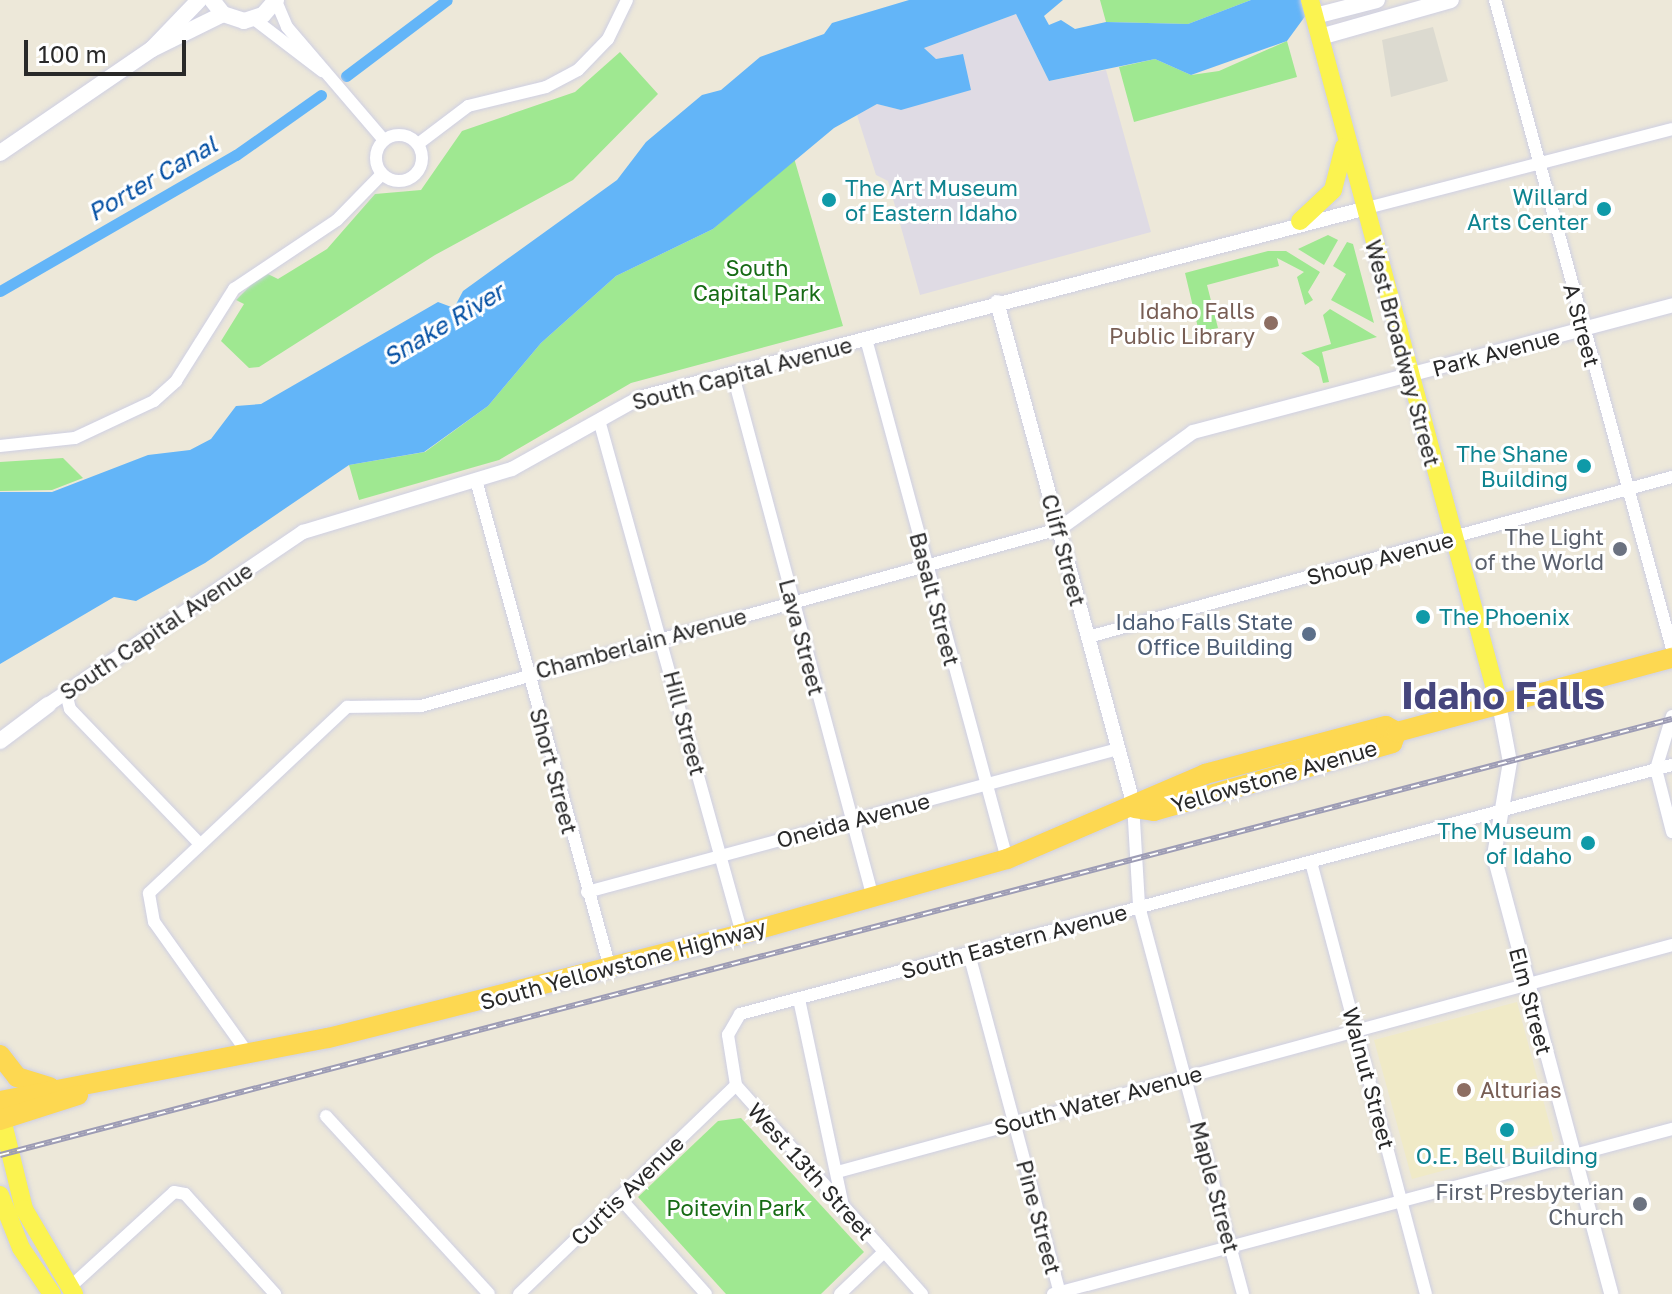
<!DOCTYPE html>
<style>
body{margin:0}
#map{position:relative;width:1672px;height:1294px;overflow:hidden;background:#ede8d9;font-family:"Golos Text",sans-serif}
div>[style]{position:absolute}
.industrial>*{inset:0;background:#dfdbe4}
.education>*{inset:0;background:#f0eac7}
.green>*{inset:0;background:#9fe891}
.plaza>*{inset:0;background:#dcdad0}
.water>*{inset:0;background:#63b5f8}
.canal>*{height:11px;margin:-5.5px;padding:0 5.5px;transform-origin:5.5px;border-radius:5.5px;background:#63b5f8}
.roads{filter:drop-shadow(0 0 2px #cecfe3) drop-shadow(0 0 2px #cecfe3)}
.minor>*{height:12px;margin:-6px;padding:0 6px;transform-origin:6px;border-radius:6px;background:#fff}
.minor>.ring{margin:-6px;padding:0;box-sizing:content-box;background:none;border:12px solid #fff;border-radius:50%}
.tertiary>*{height:14px;margin:-7px;padding:0 7px;transform-origin:7px;border-radius:7px;background:#fff}
.secondary>*{height:16px;margin:-8px;padding:0 8px;transform-origin:8px;border-radius:8px;background:#fff}
.primary>*{height:18px;margin:-9px;padding:0 9px;transform-origin:9px;border-radius:9px;background:#fbf350}
.trunk>*{height:20px;margin:-10px;padding:0 10px;transform-origin:10px;border-radius:10px;background:#fdd851}
.rail>*{height:6px;margin-top:-3px;transform-origin:0;background:repeating-linear-gradient(90deg,#fff 0 9px,#9d9cb5 0 18px);box-sizing:border-box;border-block:2px solid #9d9cb5}
.dots>*{width:22px;height:22px;translate:-50% -50%;box-sizing:border-box;border:4px solid #fff;border-radius:50%}
span{translate:-50% -50%;white-space:nowrap;text-align:center;line-height:1.15;-webkit-text-stroke:6px #fff;paint-order:stroke}
.culture-label{font-size:22px;color:#0d838f}
.left{translate:0 -50%;text-align:left}
.right{translate:-100% -50%;text-align:right}
.park-label{font-size:22px;color:#166b14}
.education-label{font-size:22px;color:#785e54}
.street-label{font-size:22px;color:#292929}
.worship-label{font-size:22px;color:#5b616d}
.service-label{font-size:22px;color:#4e5e75}
.water-label{font-size:24px;color:#034fa3;font-style:italic}
.town-label{font-size:38px;color:#46467d;font-weight:700}
.scale{position:absolute;left:24px;top:40px;width:162px;height:36px;box-sizing:border-box;border:4px solid #292929;border-top:0;padding-left:10px;font-size:24px;line-height:28px;white-space:nowrap;color:#292929;-webkit-text-stroke:6px #fff;paint-order:stroke}
</style>
<div id="map">
<div class="industrial">
<div style="clip-path:polygon(1016px 14px,1049px 81px,1106px 70px,1151px 232px,920px 295px,888px 181px,876px 175px,857px 115px,877px 104px,901px 110px,963px 54px,936px 59px,924px 48px)"></div>
</div>
<div class="education">
<div style="clip-path:polygon(1517px 1002px,1554px 1141px,1412px 1179px,1374px 1040px)"></div>
</div>
<div class="green">
<div style="clip-path:polygon(1100px 0,1251px 0,1188px 24px,1106px 22px)"></div>
<div style="clip-path:polygon(1287px 41px,1297px 77px,1134px 122px,1119px 67px,1155px 59px,1191px 75px,1219px 71px)"></div>
<div style="clip-path:polygon(620px 52px,658px 94px,573px 180px,435px 255px,259px 367px,249px 368px,221px 341px,244px 304px,236px 300px,252px 284px,268px 274px,278px 279px,327px 249px,375px 194px,421px 190px,462px 131px,575px 92px)"></div>
<div style="clip-path:polygon(794px 158px,843px 326px,631px 383px,499px 460px,359px 500px,349px 465px,425px 452px,488px 406px,541px 343px,616px 276px,713px 229px)"></div>
<div style="clip-path:polygon(1328px 235px,1338px 240px,1324px 265px,1298px 249px)"></div>
<div style="clip-path:polygon(1347px 242px,1353px 244px,1374px 323px,1331px 300px,1346px 274px,1333px 266px)"></div>
<div style="clip-path:polygon(1268px 251px,1286px 251px,1320px 272px,1308px 292px,1313px 300px,1305px 305px,1297px 277px,1304px 272px,1277px 258px,1279px 266px,1207px 285px,1218px 328px,1199px 332px,1185px 273px)"></div>
<div style="clip-path:polygon(1330px 309px,1377px 337px,1322px 352px,1329px 382px,1323px 383px,1319px 367px,1301px 353px,1331px 344px,1323px 315px)"></div>
<div style="clip-path:polygon(63px 458px,83px 478px,52px 490px,0 491px,0 462px)"></div>
<div style="clip-path:polygon(741px 1118px,864px 1252px,821px 1294px,726px 1294px,638px 1197px,718px 1121px)"></div>
</div>
<div class="plaza">
<div style="clip-path:polygon(1433px 27px,1448px 81px,1391px 97px,1382px 40px)"></div>
</div>
<div class="water">
<div style="clip-path:polygon(909px 0,1063px 0,1044px 16px,1049px 25px,1061px 20px,1075px 29px,1106px 22px,1188px 24px,1251px 0,1317px 0,1287px 41px,1191px 75px,1155px 59px,1049px 81px,1016px 14px,924px 48px,936px 59px,963px 54px,971px 90px,901px 110px,877px 104px,834px 128px,713px 229px,616px 276px,541px 343px,488px 406px,424px 452px,349px 465px,205px 563px,136px 601px,114px 597px,0 664px,0 492px,52px 492px,148px 455px,190px 450px,211px 439px,236px 406px,261px 404px,438px 302px,454px 308px,463px 291px,617px 180px,646px 142px,702px 95px,721px 90px,760px 57px,824px 34px,832px 23px)"></div>
</div>
<div class="canal">
<div style="left:346px;top:76px;width:126px;rotate:-37deg"></div>
<div style="left:0;top:291px;width:272px;rotate:-30deg"></div>
<div style="left:236px;top:155px;width:104px;rotate:-35.2deg"></div>
</div>
<div class="roads">
<div class="minor">
<div style="left:1495px;top:0;width:673px;rotate:74.74deg"></div>
<div style="left:276px;top:1px;width:28px;rotate:67deg"></div>
<div style="left:287px;top:27px;width:149px;rotate:49.4deg"></div>
<div style="left:254px;top:19px;width:86px;rotate:37.4deg"></div>
<div class="ring" style="left:376px;top:135px;width:34px;height:34px"></div>
<div style="left:418px;top:144px;width:63px;rotate:-37.2deg"></div>
<div style="left:468px;top:106px;width:80px;rotate:-13.7deg"></div>
<div style="left:546px;top:87px;width:36px;rotate:-28deg"></div>
<div style="left:578px;top:70px;width:43px;rotate:-45.9deg"></div>
<div style="left:608px;top:39px;width:43px;rotate:-64deg"></div>
<div style="left:1363px;top:209px;width:319px;rotate:-14.5deg"></div>
<div style="left:866px;top:339px;width:539px;rotate:74.83deg"></div>
<div style="left:733px;top:375px;width:541px;rotate:75.01deg"></div>
<div style="left:599px;top:420px;width:534px;rotate:74.45deg"></div>
<div style="left:0;top:446px;width:75px;rotate:-6.1deg"></div>
<div style="left:75px;top:438px;width:87px;rotate:-25.1deg"></div>
<div style="left:154px;top:401px;width:30px;rotate:-42deg"></div>
<div style="left:176px;top:381px;width:109px;rotate:-57.8deg"></div>
<div style="left:234px;top:289px;width:124px;rotate:-33.8deg"></div>
<div style="left:337px;top:220px;width:64px;rotate:-45.6deg"></div>
<div style="left:476px;top:480px;width:506px;rotate:74.65deg"></div>
<div style="left:1088px;top:637px;width:606px;rotate:-15.32deg"></div>
<div style="left:66px;top:693px;width:16px;rotate:76deg"></div>
<div style="left:70px;top:709px;width:183px;rotate:46.1deg"></div>
<div style="left:1672px;top:716px;width:55px;rotate:106.8deg"></div>
<div style="left:1656px;top:769px;width:65px;rotate:75.7deg"></div>
<div style="left:1133px;top:804px;width:102px;rotate:86.6deg"></div>
<div style="left:1139px;top:906px;width:402px;rotate:75deg"></div>
<div style="left:1311px;top:862px;width:447px;rotate:75.1deg"></div>
<div style="left:587px;top:892px;width:550px;rotate:-15.07deg"></div>
<div style="left:969px;top:954px;width:352px;rotate:75deg"></div>
<div style="left:799px;top:999px;width:217px;rotate:78deg"></div>
<div style="left:249px;top:1055px;width:163px;rotate:-125.5deg"></div>
<div style="left:154px;top:922px;width:29px;rotate:-100deg"></div>
<div style="left:149px;top:893px;width:272px;rotate:-43.2deg"></div>
<div style="left:347px;top:707px;width:74px;rotate:-0.8deg"></div>
<div style="left:421px;top:706px;width:662px;rotate:-15.51deg"></div>
<div style="left:326px;top:1116px;width:241px;rotate:47.5deg"></div>
<div style="left:841px;top:1171px;width:861px;rotate:-15.21deg"></div>
<div style="left:619px;top:1197px;width:130px;rotate:48.1deg"></div>
<div style="left:69px;top:1288px;width:142px;rotate:-42.4deg"></div>
<div style="left:174px;top:1192px;width:11px;rotate:10deg"></div>
<div style="left:185px;top:1194px;width:135px;rotate:48deg"></div>
<div style="left:519px;top:1294px;width:301px;rotate:-43.9deg"></div>
<div style="left:840px;top:1294px;width:61px;rotate:-43.7deg"></div>
<div style="left:922px;top:1294px;width:280px;rotate:-131.7deg"></div>
<div style="left:736px;top:1085px;width:51px;rotate:-99.1deg"></div>
<div style="left:728px;top:1035px;width:24px;rotate:-60deg"></div>
<div style="left:740px;top:1014px;width:965px;rotate:-14.96deg"></div>
<div style="left:1053px;top:1294px;width:641px;rotate:-14.93deg"></div>
</div>
<div class="tertiary">
<div style="left:997px;top:302px;width:515px;rotate:74.8deg"></div>
<div style="left:1059px;top:529px;width:165px;rotate:-35.9deg"></div>
<div style="left:1193px;top:432px;width:496px;rotate:-14.8deg"></div>
<div style="left:1499px;top:704px;width:59px;rotate:79.3deg"></div>
<div style="left:1510px;top:762px;width:95px;rotate:99.7deg"></div>
<div style="left:1494px;top:856px;width:453px;rotate:75deg"></div>
<div style="left:40px;top:710px;width:318px;rotate:-34.1deg"></div>
<div style="left:303px;top:532px;width:218px;rotate:-16.8deg"></div>
<div style="left:512px;top:469px;width:145px;rotate:-29.2deg"></div>
<div style="left:639px;top:398px;width:748px;rotate:-14.63deg"></div>
</div>
<div class="secondary">
<div style="left:212px;top:0;width:18px;rotate:52deg"></div>
<div style="left:223px;top:14px;width:22px;rotate:18deg"></div>
<div style="left:244px;top:21px;width:20px;rotate:-18deg"></div>
<div style="left:263px;top:15px;width:20px;rotate:-49deg"></div>
<div style="left:1315px;top:16px;width:64px;rotate:-14.5deg"></div>
<div style="left:1320px;top:37px;width:136px;rotate:-15.8deg"></div>
<div style="left:152px;top:49px;width:68px;rotate:-46.2deg"></div>
<div style="left:0;top:153px;width:184px;rotate:-34.4deg"></div>
<div style="left:152px;top:49px;width:79px;rotate:-26.2deg"></div>
<div style="left:0;top:741px;width:60px;rotate:-36.9deg"></div>
</div>
<div class="primary">
<div style="left:1310px;top:0;width:729px;rotate:74.97deg"></div>
<div style="left:1300px;top:221px;width:45px;rotate:-43.2deg"></div>
<div style="left:1333px;top:190px;width:44px;rotate:-75.7deg"></div>
<div style="left:0;top:1111px;width:101px;rotate:76.2deg"></div>
<div style="left:24px;top:1209px;width:99px;rotate:59.5deg"></div>
<div style="left:0;top:1195px;width:57px;rotate:68.4deg"></div>
<div style="left:21px;top:1248px;width:55px;rotate:56deg"></div>
</div>
<div class="trunk">
<div style="left:1135px;top:808px;width:19px;rotate:9deg"></div>
<div style="left:1154px;top:811px;width:248px;rotate:-15.9deg"></div>
<div style="left:1392px;top:743px;width:12px;rotate:-66deg"></div>
<div style="left:0;top:1055px;width:28px;rotate:52deg"></div>
<div style="left:17px;top:1077px;width:34px;rotate:17deg"></div>
<div style="left:0;top:1101px;width:334px;rotate:-10.9deg"></div>
<div style="left:328px;top:1038px;width:427px;rotate:-14.1deg"></div>
<div style="left:742px;top:934px;width:275px;rotate:-15.8deg"></div>
<div style="left:1007px;top:859px;width:215px;rotate:-23.2deg"></div>
<div style="left:1205px;top:774px;width:187px;rotate:-14.9deg"></div>
<div style="left:1386px;top:726px;width:13px;rotate:29deg"></div>
<div style="left:1397px;top:732px;width:285px;rotate:-15.1deg"></div>
<div style="left:0;top:1120px;width:82px;rotate:-17.8deg"></div>
</div>
</div>
<div class="rail">
<div style="left:0;top:1155px;width:1728px;rotate:-14.62deg"></div>
</div>
<div class="dots">
<div style="left:829px;top:200px;background:#0f9aa8"></div>
<div style="left:1604px;top:209px;background:#0f9aa8"></div>
<div style="left:1271px;top:323px;background:#8d6e63"></div>
<div style="left:1584px;top:466px;background:#0f9aa8"></div>
<div style="left:1620px;top:549px;background:#6b7280"></div>
<div style="left:1423px;top:617px;background:#0f9aa8"></div>
<div style="left:1309px;top:634px;background:#5c6f8a"></div>
<div style="left:1588px;top:843px;background:#0f9aa8"></div>
<div style="left:1464px;top:1090px;background:#8d6e63"></div>
<div style="left:1507px;top:1130px;background:#0f9aa8"></div>
<div style="left:1640px;top:1204px;background:#6b7280"></div>
</div>
<div class="culture-label">
<span class="left" style="left:845px;top:200px">The Art Museum<br>of Eastern Idaho</span>
<span class="right" style="left:1588px;top:209px">Willard<br>Arts Center</span>
<span class="right" style="left:1568px;top:466px">The Shane<br>Building</span>
<span class="left" style="left:1439px;top:617px">The Phoenix</span>
<span class="right" style="left:1572px;top:843px">The Museum<br>of Idaho</span>
<span style="left:1507px;top:1156px">O.E. Bell Building</span>
</div>
<div class="park-label">
<span style="left:757px;top:280px">South<br>Capital Park</span>
<span style="left:736px;top:1208px">Poitevin Park</span>
</div>
<div class="education-label">
<span class="right" style="left:1255px;top:323px">Idaho Falls<br>Public Library</span>
<span class="left" style="left:1480px;top:1090px">Alturias</span>
</div>
<div class="street-label">
<span style="left:1582px;top:325px;rotate:75deg">A Street</span>
<span style="left:1496px;top:352px;rotate:-15deg">Park Avenue</span>
<span style="left:1403px;top:353px;rotate:75deg">West Broadway Street</span>
<span style="left:742px;top:373px;rotate:-15deg">South Capital Avenue</span>
<span style="left:1064px;top:550px;rotate:75deg">Cliff Street</span>
<span style="left:1380px;top:558px;rotate:-15deg">Shoup Avenue</span>
<span style="left:935px;top:599px;rotate:75deg">Basalt Street</span>
<span style="left:156px;top:631px;rotate:-34deg">South Capital Avenue</span>
<span style="left:802px;top:637px;rotate:75deg">Lava Street</span>
<span style="left:641px;top:643px;rotate:-15deg">Chamberlain Avenue</span>
<span style="left:685px;top:723px;rotate:75deg">Hill Street</span>
<span style="left:554px;top:771px;rotate:75deg">Short Street</span>
<span style="left:1274px;top:776px;rotate:-16deg">Yellowstone Avenue</span>
<span style="left:853px;top:820px;rotate:-15deg">Oneida Avenue</span>
<span style="left:1014px;top:941px;rotate:-15deg">South Eastern Avenue</span>
<span style="left:623px;top:964px;rotate:-15deg">South Yellowstone Highway</span>
<span style="left:1531px;top:1001px;rotate:75deg">Elm Street</span>
<span style="left:1369px;top:1078px;rotate:75deg">Walnut Street</span>
<span style="left:1098px;top:1100px;rotate:-15deg">South Water Avenue</span>
<span style="left:811px;top:1171px;rotate:48deg">West 13th Street</span>
<span style="left:1215px;top:1187px;rotate:75deg">Maple Street</span>
<span style="left:627px;top:1190px;rotate:-44deg">Curtis Avenue</span>
<span style="left:1039px;top:1217px;rotate:75deg">Pine Street</span>
</div>
<div class="worship-label">
<span class="right" style="left:1604px;top:549px">The Light<br>of the World</span>
<span class="right" style="left:1624px;top:1204px">First Presbyterian<br>Church</span>
</div>
<div class="service-label">
<span class="right" style="left:1293px;top:634px">Idaho Falls State<br>Office Building</span>
</div>
<div class="water-label">
<span style="left:152px;top:178px;rotate:-30deg">Porter Canal</span>
<span style="left:443px;top:324px;rotate:-31deg">Snake River</span>
</div>
<div class="town-label">
<span style="left:1503px;top:695px">Idaho Falls</span>
</div>
<div class="scale">100 m</div>
</div>
